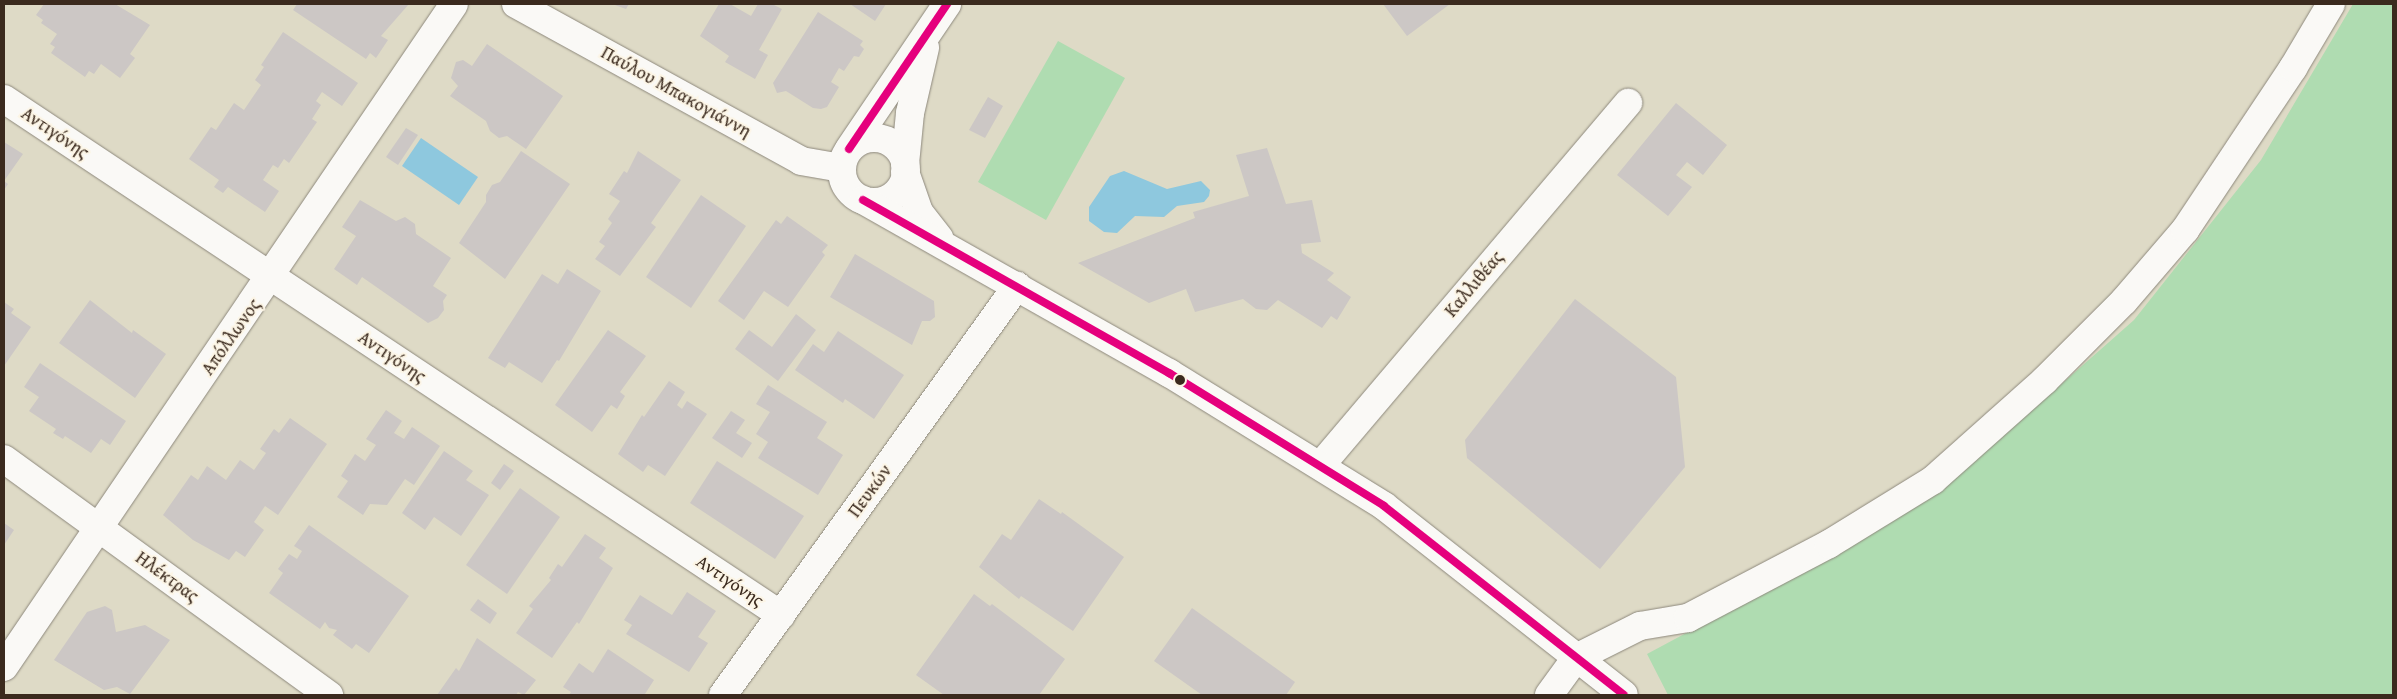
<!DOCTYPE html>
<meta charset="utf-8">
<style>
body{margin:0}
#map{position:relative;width:2397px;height:699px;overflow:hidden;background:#dedac6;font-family:"Gentium Book Plus",serif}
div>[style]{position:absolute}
.green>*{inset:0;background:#afdcb1}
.water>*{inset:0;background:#8ec8de}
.building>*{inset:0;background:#ccc7c5}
.roads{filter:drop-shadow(0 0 1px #8d887c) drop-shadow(0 0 1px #8d887c)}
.street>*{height:28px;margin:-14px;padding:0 14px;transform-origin:14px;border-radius:14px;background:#faf9f6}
.secondary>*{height:28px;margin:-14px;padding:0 14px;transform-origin:14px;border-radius:14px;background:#faf9f6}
.secondary>.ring{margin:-14px;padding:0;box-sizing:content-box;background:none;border:28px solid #faf9f6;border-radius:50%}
.bus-1>*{height:8px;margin:-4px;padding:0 4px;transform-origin:4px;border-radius:4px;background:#e5007d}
.dots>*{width:14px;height:14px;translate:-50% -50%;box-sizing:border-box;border:2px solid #fcf5e5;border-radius:50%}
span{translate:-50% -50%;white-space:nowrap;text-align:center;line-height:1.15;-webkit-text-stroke:4px #fcf5e5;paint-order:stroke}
.street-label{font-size:18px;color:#3b2a1e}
.frame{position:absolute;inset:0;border:5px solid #3b2a1e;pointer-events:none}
</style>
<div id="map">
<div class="green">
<div style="clip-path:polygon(2353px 4px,2393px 4px,2393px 695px,1668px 695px,1647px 654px,1811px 566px,1973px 462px,2134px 320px,2261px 160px)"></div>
<div style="clip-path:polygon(1058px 41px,1125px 78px,1046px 220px,978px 182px)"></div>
</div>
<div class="water">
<div style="clip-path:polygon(421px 138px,478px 177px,459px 205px,402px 166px)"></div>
<div style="clip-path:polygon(1124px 171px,1167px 189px,1201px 181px,1210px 190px,1209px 196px,1204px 202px,1177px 206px,1164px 217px,1135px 216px,1117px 233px,1104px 232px,1089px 221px,1089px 207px,1110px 176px)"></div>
</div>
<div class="building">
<div style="clip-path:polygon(44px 4px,115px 4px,150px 25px,130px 54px,135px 58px,120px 78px,101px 64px,94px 74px,89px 71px,85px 77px,51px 53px,55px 47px,50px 44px,57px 34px,41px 23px,43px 20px,36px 15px)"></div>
<div style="clip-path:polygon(297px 4px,409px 4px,381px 36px,388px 40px,376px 58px,370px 53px,366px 59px,293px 10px)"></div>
<div style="clip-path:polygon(612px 4px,629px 4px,626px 9px)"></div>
<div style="clip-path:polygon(719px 4px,730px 4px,751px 16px,758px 4px,772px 4px,782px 9px,759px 50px,768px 55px,755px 79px,725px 62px,729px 56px,700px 36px)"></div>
<div style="clip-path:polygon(850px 4px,886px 4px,875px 21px)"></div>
<div style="clip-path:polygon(1383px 4px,1450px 4px,1407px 36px)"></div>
<div style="clip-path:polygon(818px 12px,863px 41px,860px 45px,864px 49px,859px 57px,854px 56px,844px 71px,839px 68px,831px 82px,839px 87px,827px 107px,821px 109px,813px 108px,786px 91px,777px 93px,773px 83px)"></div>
<div style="clip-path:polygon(283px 32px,358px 83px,342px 106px,322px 92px,316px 101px,321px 105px,312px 119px,317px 122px,289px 163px,284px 159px,278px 168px,273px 165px,263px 180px,279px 191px,265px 212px,228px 187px,223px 193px,214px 187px,219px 180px,189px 159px,211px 127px,216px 130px,234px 103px,244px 110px,261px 85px,255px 80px,264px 67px,261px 65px)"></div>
<div style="clip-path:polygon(487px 44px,563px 96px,526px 149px,507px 136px,499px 138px,490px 131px,486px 121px,450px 96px,458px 86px,451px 78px,456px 62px,463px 60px,472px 66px)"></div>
<div style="clip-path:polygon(988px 97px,1003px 106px,985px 138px,969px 130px)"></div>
<div style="clip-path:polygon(1676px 103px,1727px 145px,1703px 175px,1687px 162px,1676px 175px,1692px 187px,1668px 216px,1617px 175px)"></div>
<div style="clip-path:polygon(406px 128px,418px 135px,398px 165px,386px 157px)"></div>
<div style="clip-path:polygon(4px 142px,23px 154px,4px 181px,8px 184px,4px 190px)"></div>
<div style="clip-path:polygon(1267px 148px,1286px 204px,1312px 200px,1321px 242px,1301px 244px,1302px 253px,1334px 273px,1327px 280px,1351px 297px,1337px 320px,1331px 316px,1322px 328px,1278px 300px,1267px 310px,1256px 309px,1243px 299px,1195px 312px,1186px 289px,1149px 303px,1078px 263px,1195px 218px,1193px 212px,1249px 196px,1236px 155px)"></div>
<div style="clip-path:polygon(521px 151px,570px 184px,505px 279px,459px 243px,486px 202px,486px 195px,492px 185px,500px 182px)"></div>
<div style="clip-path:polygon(638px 151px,681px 180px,651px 223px,656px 227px,620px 276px,595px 259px,605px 246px,599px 242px,612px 223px,608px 219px,620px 201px,609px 194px,624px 171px,627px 173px)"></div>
<div style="clip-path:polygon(701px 195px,746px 226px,691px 308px,646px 277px)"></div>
<div style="clip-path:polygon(360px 200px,396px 221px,405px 217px,415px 224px,416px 234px,451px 258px,433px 286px,447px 295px,443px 301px,444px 310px,438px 318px,428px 323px,362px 277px,357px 285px,334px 269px,356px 236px,342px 227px)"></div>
<div style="clip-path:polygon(787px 216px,828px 245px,822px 252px,825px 255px,788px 307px,764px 291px,744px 320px,718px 301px,776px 220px,781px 224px)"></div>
<div style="clip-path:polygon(855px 254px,934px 301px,935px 317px,930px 321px,922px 321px,912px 345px,830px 297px)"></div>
<div style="clip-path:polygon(567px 269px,601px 291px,559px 361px,557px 360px,542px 383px,509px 362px,505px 368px,488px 358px,542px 274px,558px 284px)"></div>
<div style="clip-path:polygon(1575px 299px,1676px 377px,1685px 467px,1600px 569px,1467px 458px,1465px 440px)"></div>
<div style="clip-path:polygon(90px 300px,132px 333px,133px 330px,166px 354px,135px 398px,59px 343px)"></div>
<div style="clip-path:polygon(4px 302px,14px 309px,11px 313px,31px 327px,4px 366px)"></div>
<div style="clip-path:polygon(796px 314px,816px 330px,778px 381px,735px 349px,749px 330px,772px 347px)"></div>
<div style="clip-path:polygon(608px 330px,646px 356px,620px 392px,625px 396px,617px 409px,611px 405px,592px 432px,555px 405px)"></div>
<div style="clip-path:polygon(838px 331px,904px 375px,874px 419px,845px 399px,843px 403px,795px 370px,813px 344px,824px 352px)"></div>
<div style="clip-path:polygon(40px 363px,126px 421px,110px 445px,101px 439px,91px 453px,65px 436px,63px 439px,53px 433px,56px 429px,29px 411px,39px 397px,24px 387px)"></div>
<div style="clip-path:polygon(669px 381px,685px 392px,677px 405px,682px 409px,687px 401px,707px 414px,665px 476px,648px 465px,643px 472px,618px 454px,642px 415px,644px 417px)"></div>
<div style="clip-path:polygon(768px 385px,827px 422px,817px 438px,843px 455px,818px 495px,758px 458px,768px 442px,756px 434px,770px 412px,756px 404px)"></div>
<div style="clip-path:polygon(386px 410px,402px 421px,394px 433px,404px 439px,412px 427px,440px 446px,414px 485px,405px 479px,387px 505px,370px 504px,363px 515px,337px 497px,348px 481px,341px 476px,355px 454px,365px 461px,376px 445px,366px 439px)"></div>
<div style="clip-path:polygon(731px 411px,745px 420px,736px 433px,752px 443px,742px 458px,712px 438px)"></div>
<div style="clip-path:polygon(290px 418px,327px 444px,278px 515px,265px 506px,254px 522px,264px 530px,245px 557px,236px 551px,229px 560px,193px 540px,163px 515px,191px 475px,198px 480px,207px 466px,226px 480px,240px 460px,254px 470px,266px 453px,260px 449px,274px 429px,279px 433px)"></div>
<div style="clip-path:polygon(444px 451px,473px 471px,466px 480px,489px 495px,461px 536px,434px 517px,425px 530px,402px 513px)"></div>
<div style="clip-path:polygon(717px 461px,804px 516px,775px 559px,690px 503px)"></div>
<div style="clip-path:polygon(504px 464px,514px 471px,500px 490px,491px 483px)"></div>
<div style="clip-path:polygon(520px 488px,560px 517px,507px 594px,466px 565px)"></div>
<div style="clip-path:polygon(1039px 499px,1061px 514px,1062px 512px,1124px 557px,1073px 631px,1021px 596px,1019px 599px,979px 567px,1002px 534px,1011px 540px)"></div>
<div style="clip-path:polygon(4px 523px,14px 530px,4px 545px)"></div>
<div style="clip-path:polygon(309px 525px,409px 596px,369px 653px,356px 644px,352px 649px,333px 635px,337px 630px,329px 628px,325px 622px,320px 629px,269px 593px,283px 573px,278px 569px,289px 554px,297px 559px,302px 551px,294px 546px)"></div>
<div style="clip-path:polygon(585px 534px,606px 548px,599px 558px,613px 568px,579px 624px,577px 622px,552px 658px,516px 633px,533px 609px,529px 606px,551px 580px,549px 578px,558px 564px,562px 567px)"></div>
<div style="clip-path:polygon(687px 592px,716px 611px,698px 637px,708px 643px,689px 672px,626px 634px,632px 625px,624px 620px,640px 595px,672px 615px)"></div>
<div style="clip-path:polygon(974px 594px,990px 606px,992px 604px,1065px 659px,1039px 695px,944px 695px,916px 675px)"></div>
<div style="clip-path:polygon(478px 599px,497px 613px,490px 624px,470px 610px)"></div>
<div style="clip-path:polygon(105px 606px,112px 610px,116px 632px,145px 625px,170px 640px,130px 694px,117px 687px,104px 690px,54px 660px,87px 612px)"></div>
<div style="clip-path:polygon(1192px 608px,1295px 682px,1286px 695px,1202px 695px,1154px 661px)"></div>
<div style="clip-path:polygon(477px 638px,536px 680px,524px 695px,518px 692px,516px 695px,437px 695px,456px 668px,459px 671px)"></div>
<div style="clip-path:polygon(608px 649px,654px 680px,645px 694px,647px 695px,569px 695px,571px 692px,563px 687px,579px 663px,593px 673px)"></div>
</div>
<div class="roads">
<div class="street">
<div style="left:516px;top:4px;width:325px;rotate:28.8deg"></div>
<div style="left:801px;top:161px;width:41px;rotate:9.9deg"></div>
<div style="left:4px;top:99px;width:933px;rotate:33.59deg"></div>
<div style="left:4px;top:459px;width:402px;rotate:36deg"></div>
<div style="left:1321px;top:465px;width:475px;rotate:-49.7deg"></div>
<div style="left:1576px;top:658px;width:72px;rotate:-26.6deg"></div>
<div style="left:1640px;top:626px;width:49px;rotate:-9.5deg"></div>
<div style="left:1688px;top:618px;width:159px;rotate:-27.7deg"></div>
<div style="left:1829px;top:544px;width:122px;rotate:-31.6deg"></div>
<div style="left:1933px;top:480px;width:149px;rotate:-41.7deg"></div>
<div style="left:2044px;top:381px;width:113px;rotate:-45deg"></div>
<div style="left:2124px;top:301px;width:94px;rotate:-49.3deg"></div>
<div style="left:2185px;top:230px;width:195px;rotate:-56.3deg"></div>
<div style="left:2293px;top:68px;width:74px;rotate:-59.3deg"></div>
<div style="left:4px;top:667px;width:801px;rotate:-55.83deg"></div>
</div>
<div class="secondary">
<div class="ring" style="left:842px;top:138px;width:36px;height:36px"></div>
<div style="left:849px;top:149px;width:175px;rotate:-55.9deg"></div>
<div style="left:905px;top:164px;width:51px;rotate:-84.4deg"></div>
<div style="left:910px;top:113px;width:67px;rotate:-77deg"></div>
<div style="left:905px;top:172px;width:42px;rotate:70.7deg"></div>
<div style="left:919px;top:212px;width:33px;rotate:52deg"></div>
<div style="left:863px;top:200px;width:352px;rotate:29.5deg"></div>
<div style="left:1169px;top:373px;width:253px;rotate:31.7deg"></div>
<div style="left:1384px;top:506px;width:305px;rotate:38.2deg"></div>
<div style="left:723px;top:695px;width:504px;rotate:-54.29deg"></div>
<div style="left:1549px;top:695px;width:46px;rotate:-53.9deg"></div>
</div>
</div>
<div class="bus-1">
<div style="left:849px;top:149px;width:175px;rotate:-55.9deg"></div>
<div style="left:863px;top:200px;width:352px;rotate:29.5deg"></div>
<div style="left:1169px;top:373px;width:253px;rotate:31.7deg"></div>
<div style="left:1384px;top:506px;width:305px;rotate:38.2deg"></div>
</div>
<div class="dots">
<div style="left:1180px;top:380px;background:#3b2a1e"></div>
</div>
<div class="street-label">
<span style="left:676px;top:92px;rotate:29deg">Παύλου Μπακογιάννη</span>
<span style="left:55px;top:133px;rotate:34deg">Αντιγόνης</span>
<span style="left:1474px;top:284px;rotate:-50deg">Καλλιθέας</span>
<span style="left:231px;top:337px;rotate:-55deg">Απόλλωνος</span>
<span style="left:392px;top:357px;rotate:34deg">Αντιγόνης</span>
<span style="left:870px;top:491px;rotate:-54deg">Πευκών</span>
<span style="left:167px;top:577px;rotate:36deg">Ηλέκτρας</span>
<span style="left:730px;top:581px;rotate:34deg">Αντιγόνης</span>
</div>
<div class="frame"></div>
</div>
